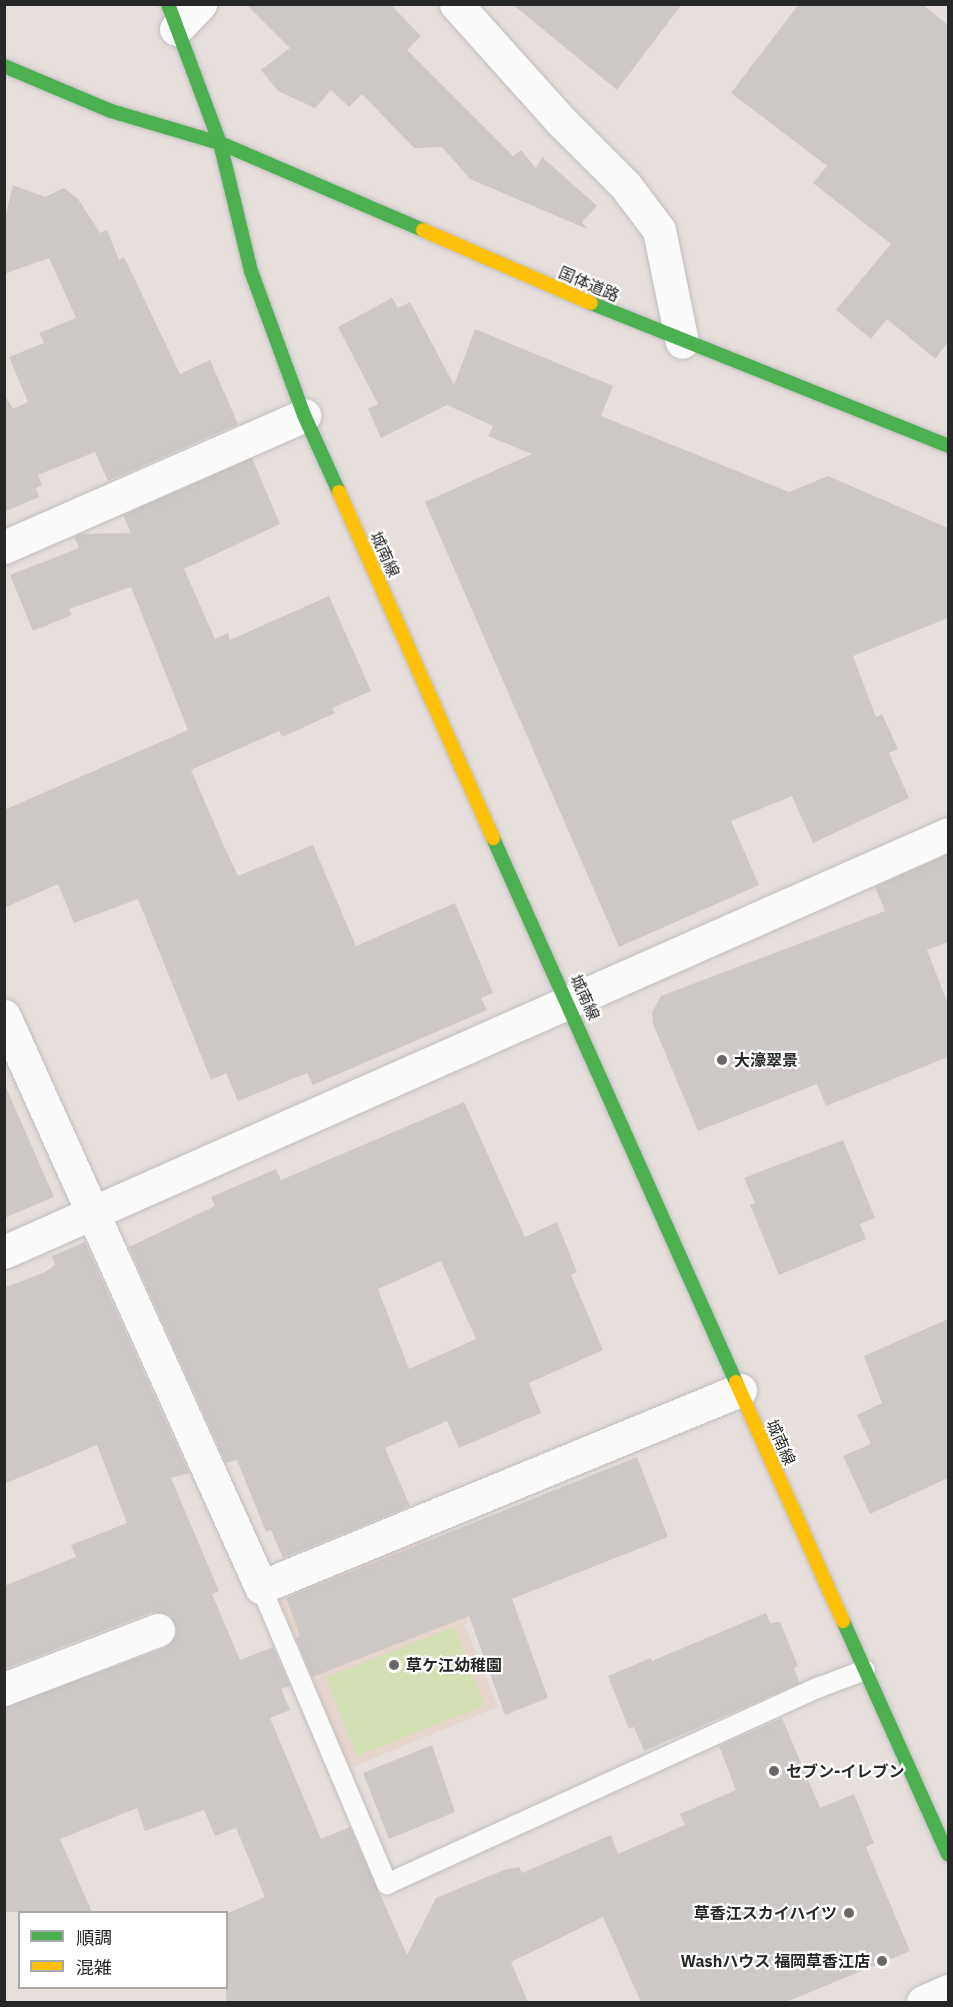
<!DOCTYPE html>
<meta charset="utf-8">
<style>
body{margin:0}
#map{position:relative;width:953px;height:2007px;overflow:hidden;background:#e7dfdc;font-family:"IBM Plex Sans","Noto Sans JP",sans-serif}
div>[style]{position:absolute}
.education>*{inset:0;background:#e6d6cd}
.green>*{inset:0;background:#d4e1b4}
.building>*{inset:0;background:#cdc8c6}
.roads{filter:drop-shadow(0 0 2px #c0bebe) drop-shadow(0 0 2px #c0bebe)}
.lane>*{height:20px;margin:-10px;padding:0 10px;transform-origin:10px;border-radius:10px;background:#fbfafa}
.street>*{height:33px;margin:-16.5px;padding:0 16.5px;transform-origin:16.5px;border-radius:16.5px;background:#fbfafa}
.fast>*{height:14px;margin:-7px;padding:0 7px;transform-origin:7px;border-radius:7px;background:#4caf50}
.slow>*{height:14px;margin:-7px;padding:0 7px;transform-origin:7px;border-radius:7px;background:#ffc107}
.dots>*{width:16px;height:16px;translate:-50% -50%;box-sizing:border-box;border:3px solid #fff;border-radius:50%}
span{translate:-50% -50%;white-space:nowrap;text-align:center;line-height:1.15;-webkit-text-stroke:4.5px #fff;paint-order:stroke}
.street-label{font-size:16px;color:#272727}
.poi-label{font-size:16px;color:#272727;font-weight:700}
.left{translate:0 -50%;text-align:left}
.right{translate:-100% -50%;text-align:right}
.frame{position:absolute;inset:0;border:6px solid #272727;pointer-events:none}
.legend{position:absolute;left:18px;top:1911px;width:210px;height:78px;box-sizing:border-box;background:#fff;border:2px solid #a9a9a9;margin:0;padding:8px 10px;list-style:none;font-size:18px;color:#272727}
.legend li{display:flex;align-items:center;gap:12px;height:30px}
.legend b{width:30px;border:2px solid #a9a9a9}
</style>
<div id="map">
<div class="education">
<div style="clip-path:polygon(430px 1530px,469px 1622px,464px 1624px,498px 1707px,350px 1768px,277px 1594px)"></div>
</div>
<div class="green">
<div style="clip-path:polygon(454px 1627px,485px 1705px,357px 1756px,326px 1678px)"></div>
</div>
<div class="building">
<div style="clip-path:polygon(246px 4px,390px 4px,421px 36px,407px 50px,513px 156px,521px 150px,536px 168px,542px 157px,597px 206px,582px 222px,587px 229px,470px 179px,442px 147px,414px 148px,362px 94px,349px 107px,331px 90px,315px 108px,278px 91px,261px 70px,290px 48px)"></div>
<div style="clip-path:polygon(512px 4px,682px 4px,617px 90px)"></div>
<div style="clip-path:polygon(799px 4px,922px 4px,948px 25px,948px 342px,935px 359px,887px 319px,871px 339px,836px 310px,891px 244px,813px 183px,827px 166px,731px 93px)"></div>
<div style="clip-path:polygon(13px 185px,45px 197px,64px 188px,78px 199px,100px 233px,107px 230px,119px 260px,124px 257px,180px 374px,210px 360px,238px 424px,108px 481px,95px 452px,38px 475px,42px 485px,36px 488px,39px 497px,4px 512px,4px 394px,13px 409px,28px 402px,9px 357px,44px 343px,39px 333px,76px 318px,49px 258px,4px 274px,4px 222px)"></div>
<div style="clip-path:polygon(392px 298px,398px 308px,410px 302px,454px 385px,475px 329px,613px 386px,601px 416px,789px 492px,828px 476px,948px 528px,948px 618px,853px 656px,876px 717px,882px 714px,898px 749px,889px 753px,909px 798px,813px 843px,792px 796px,731px 821px,759px 885px,619px 947px,425px 502px,532px 454px,488px 436px,493px 426px,447px 405px,381px 438px,368px 409px,378px 404px,338px 327px)"></div>
<div style="clip-path:polygon(252px 458px,280px 524px,184px 569px,215px 639px,228px 633px,230px 640px,329px 596px,371px 691px,332px 708px,335px 713px,282px 737px,279px 731px,191px 770px,224px 846px,238px 876px,313px 845px,356px 946px,455px 903px,493px 993px,481px 998px,487px 1010px,313px 1085px,307px 1073px,238px 1101px,226px 1073px,211px 1080px,138px 899px,74px 923px,58px 884px,4px 908px,4px 810px,188px 730px,131px 587px,69px 609px,72px 615px,33px 631px,10px 575px,79px 548px,74px 537px,80px 534px,131px 533px,123px 515px)"></div>
<div style="clip-path:polygon(948px 854px,948px 942px,927px 950px,948px 1004px,948px 1057px,826px 1106px,817px 1084px,698px 1131px,653px 1024px,652px 1012px,661px 996px,885px 911px,875px 887px)"></div>
<div style="clip-path:polygon(4px 1083px,54px 1197px,4px 1218px)"></div>
<div style="clip-path:polygon(evenodd,464px 1102px,525px 1237px,557px 1222px,577px 1272px,571px 1275px,603px 1350px,529px 1383px,541px 1413px,459px 1448px,447px 1421px,385px 1448px,410px 1506px,283px 1558px,271px 1530px,266px 1532px,237px 1460px,226px 1463px,129px 1247px,215px 1206px,211px 1197px,276px 1169px,281px 1180px,464px 1102px,441px 1261px,476px 1339px,409px 1369px,378px 1289px,441px 1261px)"></div>
<div style="clip-path:polygon(843px 1140px,875px 1218px,860px 1224px,866px 1239px,779px 1275px,750px 1205px,755px 1203px,744px 1178px)"></div>
<div style="clip-path:polygon(85px 1242px,189px 1473px,171px 1478px,219px 1591px,212px 1594px,240px 1660px,273px 1647px,290px 1686px,281px 1689px,290px 1710px,270px 1718px,321px 1839px,350px 1827px,407px 1955px,436px 1898px,504px 1870px,519px 1867px,522px 1873px,611px 1835px,618px 1854px,685px 1825px,680px 1814px,736px 1790px,719px 1746px,782px 1718px,820px 1808px,854px 1794px,874px 1843px,866px 1847px,910px 1951px,786px 2002px,641px 2002px,603px 1917px,511px 1962px,528px 2002px,226px 2002px,226px 1914px,265px 1897px,236px 1828px,215px 1836px,204px 1810px,145px 1831px,137px 1808px,60px 1839px,92px 1912px,4px 1912px,4px 1707px,165px 1648px,177px 1632px,170px 1616px,152px 1612px,4px 1669px,4px 1586px,76px 1557px,71px 1545px,127px 1523px,97px 1445px,4px 1484px,4px 1288px,45px 1272px,55px 1265px,52px 1256px)"></div>
<div style="clip-path:polygon(948px 1319px,948px 1478px,870px 1514px,843px 1456px,871px 1444px,857px 1415px,882px 1403px,864px 1356px)"></div>
<div style="clip-path:polygon(637px 1457px,668px 1537px,512px 1599px,548px 1698px,505px 1715px,469px 1616px,312px 1677px,296px 1638px,300px 1636px,286px 1598px)"></div>
<div style="clip-path:polygon(766px 1613px,770px 1623px,780px 1622px,798px 1666px,794px 1668px,800px 1683px,644px 1751px,634px 1727px,629px 1729px,608px 1676px,651px 1658px,652px 1661px)"></div>
<div style="clip-path:polygon(432px 1745px,455px 1812px,389px 1839px,363px 1773px)"></div>
</div>
<div class="roads">
<div class="lane">
<div style="left:261px;top:1587px;width:323px;rotate:67deg"></div>
<div style="left:387px;top:1884px;width:476px;rotate:-24.5deg"></div>
<div style="left:820px;top:1687px;width:48px;rotate:-20.7deg"></div>
</div>
<div class="street">
<div style="left:456px;top:4px;width:159px;rotate:48.1deg"></div>
<div style="left:562px;top:122px;width:89px;rotate:45deg"></div>
<div style="left:625px;top:185px;width:56px;rotate:52.9deg"></div>
<div style="left:659px;top:230px;width:114px;rotate:78.4deg"></div>
<div style="left:176px;top:29px;width:35px;rotate:-46deg"></div>
<div style="left:4px;top:547px;width:328px;rotate:-23.7deg"></div>
<div style="left:4px;top:1016px;width:626px;rotate:65.77deg"></div>
<div style="left:261px;top:1587px;width:518px;rotate:-22.36deg"></div>
<div style="left:4px;top:1252px;width:1032px;rotate:-23.88deg"></div>
<div style="left:4px;top:1689px;width:165px;rotate:-21deg"></div>
<div style="left:923px;top:2002px;width:27px;rotate:-24deg"></div>
</div>
<div class="fast">
<div style="left:168px;top:4px;width:148px;rotate:69.5deg"></div>
<div style="left:220px;top:143px;width:132px;rotate:76.4deg"></div>
<div style="left:251px;top:271px;width:153px;rotate:69.8deg"></div>
<div style="left:304px;top:415px;width:85px;rotate:65.6deg"></div>
<div style="left:4px;top:66px;width:116px;rotate:22.8deg"></div>
<div style="left:111px;top:111px;width:114px;rotate:16.4deg"></div>
<div style="left:220px;top:143px;width:221px;rotate:23.2deg"></div>
<div style="left:591px;top:303px;width:385px;rotate:21.8deg"></div>
<div style="left:493px;top:838px;width:596px;rotate:65.93deg"></div>
<div style="left:843px;top:1621px;width:256px;rotate:65.8deg"></div>
</div>
<div class="slow">
<div style="left:423px;top:230px;width:183px;rotate:23.5deg"></div>
<div style="left:339px;top:492px;width:379px;rotate:66deg"></div>
<div style="left:736px;top:1382px;width:262px;rotate:65.9deg"></div>
</div>
</div>
<div class="dots">
<div style="left:722px;top:1060px;background:#6a6766"></div>
<div style="left:394px;top:1665px;background:#6a6766"></div>
<div style="left:774px;top:1771px;background:#6a6766"></div>
<div style="left:849px;top:1913px;background:#6a6766"></div>
<div style="left:882px;top:1961px;background:#6a6766"></div>
</div>
<div class="street-label">
<span style="left:589px;top:284px;rotate:23deg">国体道路</span>
<span style="left:385px;top:554px;rotate:66deg">城南線</span>
<span style="left:585px;top:997px;rotate:66deg">城南線</span>
<span style="left:781px;top:1442px;rotate:66deg">城南線</span>
</div>
<div class="poi-label">
<span class="left" style="left:734px;top:1060px">大濠翠景</span>
<span class="left" style="left:406px;top:1665px">草ケ江幼稚園</span>
<span class="left" style="left:786px;top:1771px">セブン-イレブン</span>
<span class="right" style="left:837px;top:1913px">草香江スカイハイツ</span>
<span class="right" style="left:870px;top:1961px">Washハウス 福岡草香江店</span>
</div>
<div class="frame"></div>
<ul class="legend">
<li><b style="height:8px;background:#4caf50"></b>順調</li>
<li><b style="height:8px;background:#ffc107"></b>混雑</li>
</ul>
</div>
